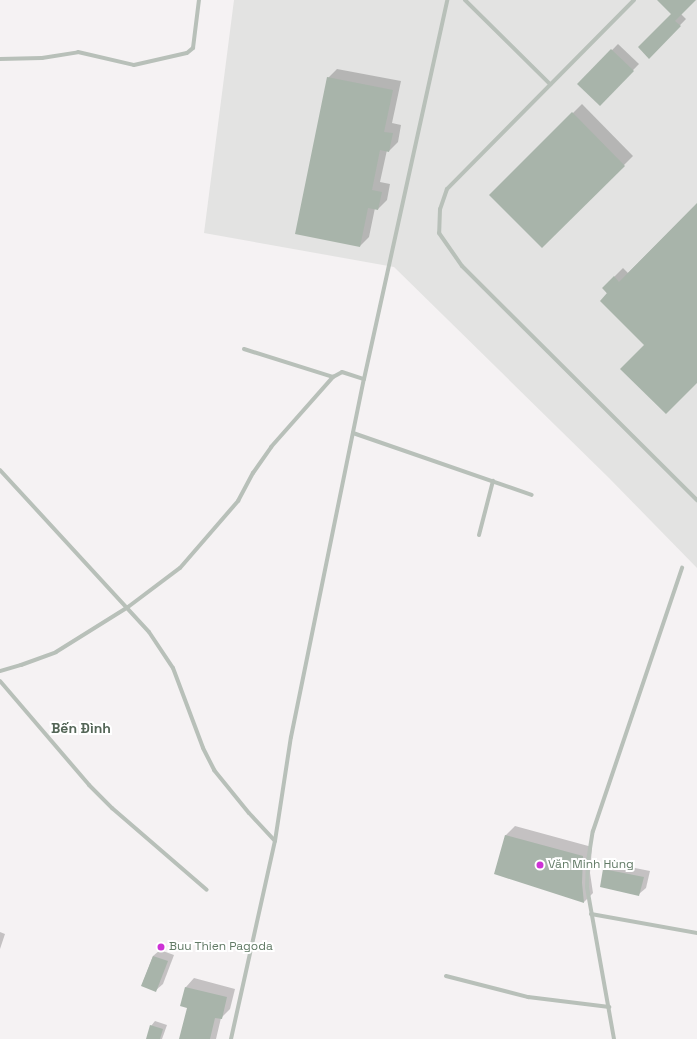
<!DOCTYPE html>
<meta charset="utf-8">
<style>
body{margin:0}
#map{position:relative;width:697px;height:1039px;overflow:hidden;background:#f5f2f3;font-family:"Space Grotesk",sans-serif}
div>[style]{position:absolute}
.built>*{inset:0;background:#e3e3e2}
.shadow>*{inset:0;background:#0003}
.building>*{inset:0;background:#a8b4aa}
.minor>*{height:4px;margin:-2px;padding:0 2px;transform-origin:2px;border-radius:2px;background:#b8c0b9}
.dots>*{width:11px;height:11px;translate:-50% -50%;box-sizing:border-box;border:2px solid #fff;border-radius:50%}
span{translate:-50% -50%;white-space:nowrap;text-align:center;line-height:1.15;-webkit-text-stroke:4px #fff;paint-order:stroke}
.poi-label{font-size:12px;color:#627b66}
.left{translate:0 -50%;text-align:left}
.quarter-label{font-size:14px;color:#546657;font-weight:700}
</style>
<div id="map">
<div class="built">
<div style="clip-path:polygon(234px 0,697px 0,697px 568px,609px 478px,394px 267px,204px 233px)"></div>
</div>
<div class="shadow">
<div style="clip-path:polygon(664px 0,695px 0,681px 14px,686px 19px,649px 57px,672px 14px)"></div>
<div style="clip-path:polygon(618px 44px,639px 64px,600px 104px,579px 84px)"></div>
<div style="clip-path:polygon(337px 69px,401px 81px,392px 123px,401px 125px,398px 142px,389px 151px,387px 150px,380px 182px,390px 184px,387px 200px,378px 209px,375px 208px,369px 237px,360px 246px,328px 78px)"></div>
<div style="clip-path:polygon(582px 104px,633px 156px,542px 247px,491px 195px)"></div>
<div style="clip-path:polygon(697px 204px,697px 382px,645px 345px,603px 288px,623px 268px,628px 273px)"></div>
<div style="clip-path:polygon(515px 826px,592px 847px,590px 873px,593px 893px,584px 902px,495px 873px,506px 835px)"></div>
<div style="clip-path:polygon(610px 863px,650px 871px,646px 888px,639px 894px,604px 870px)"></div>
<div style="clip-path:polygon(0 932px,5px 934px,0 949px)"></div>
<div style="clip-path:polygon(160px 950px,174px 955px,163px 984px,156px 990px,142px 985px,153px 956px)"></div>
<div style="clip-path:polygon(194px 978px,235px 989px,230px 1009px,221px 1018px,216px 1039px,180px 1039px,188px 1007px,186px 987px)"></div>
<div style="clip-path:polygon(155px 1021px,167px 1025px,162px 1039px,147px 1039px,151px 1026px)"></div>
</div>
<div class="building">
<div style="clip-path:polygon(657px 0,696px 0,675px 21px,681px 26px,649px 59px,638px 47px,671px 14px)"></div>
<div style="clip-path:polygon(611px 49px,634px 71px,600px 106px,577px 84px)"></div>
<div style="clip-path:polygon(327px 77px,393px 90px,384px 132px,393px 133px,389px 152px,380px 150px,372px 190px,382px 192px,378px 210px,368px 208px,360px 247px,295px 234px)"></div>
<div style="clip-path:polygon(572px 112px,625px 166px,542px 248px,489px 195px)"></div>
<div style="clip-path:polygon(697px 203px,697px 383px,666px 414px,620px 369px,644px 345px,600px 301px,607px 293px,602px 288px,614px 276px,619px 282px)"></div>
<div style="clip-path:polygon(505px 835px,583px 856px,582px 883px,584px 903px,494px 874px)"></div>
<div style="clip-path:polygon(603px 869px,644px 877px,639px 896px,600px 887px)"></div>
<div style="clip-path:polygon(153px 956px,168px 961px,156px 992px,141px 986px)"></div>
<div style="clip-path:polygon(185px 987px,227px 997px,222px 1019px,215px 1018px,210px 1039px,179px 1039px,187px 1008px,180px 1006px)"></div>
<div style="clip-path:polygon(150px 1025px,163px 1029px,160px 1039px,146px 1039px)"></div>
</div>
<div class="minor">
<div style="left:465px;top:0;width:120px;rotate:44.7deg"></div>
<div style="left:634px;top:0;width:266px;rotate:134.7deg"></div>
<div style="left:447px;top:189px;width:21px;rotate:109deg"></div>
<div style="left:440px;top:209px;width:24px;rotate:92deg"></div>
<div style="left:439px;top:233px;width:40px;rotate:55.1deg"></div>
<div style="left:462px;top:266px;width:332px;rotate:44.9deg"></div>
<div style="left:0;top:59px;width:42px;rotate:-1.4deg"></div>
<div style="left:42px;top:58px;width:36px;rotate:-9deg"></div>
<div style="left:78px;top:52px;width:57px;rotate:13.1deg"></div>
<div style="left:134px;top:65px;width:54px;rotate:-12.8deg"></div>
<div style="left:187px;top:53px;width:8px;rotate:-40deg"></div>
<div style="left:193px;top:48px;width:48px;rotate:-82.9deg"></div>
<div style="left:244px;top:349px;width:93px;rotate:17.5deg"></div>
<div style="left:353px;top:433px;width:189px;rotate:19.1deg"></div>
<div style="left:0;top:470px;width:220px;rotate:47.4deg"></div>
<div style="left:149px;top:632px;width:43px;rotate:56.3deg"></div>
<div style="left:173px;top:668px;width:85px;rotate:69.4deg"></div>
<div style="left:203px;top:748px;width:25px;rotate:63deg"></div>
<div style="left:214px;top:770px;width:55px;rotate:50.9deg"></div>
<div style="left:249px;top:813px;width:38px;rotate:47deg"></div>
<div style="left:479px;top:535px;width:56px;rotate:-75.5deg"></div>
<div style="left:0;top:671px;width:22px;rotate:-16deg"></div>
<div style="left:21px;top:665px;width:37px;rotate:-20deg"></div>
<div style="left:56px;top:652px;width:85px;rotate:-32deg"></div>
<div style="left:128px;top:607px;width:65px;rotate:-36.9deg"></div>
<div style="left:180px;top:568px;width:89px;rotate:-49.1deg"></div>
<div style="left:238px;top:501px;width:32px;rotate:-62deg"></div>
<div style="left:253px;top:473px;width:32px;rotate:-55deg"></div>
<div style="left:271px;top:447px;width:94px;rotate:-48.5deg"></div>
<div style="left:333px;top:377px;width:10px;rotate:-29deg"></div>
<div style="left:342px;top:372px;width:23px;rotate:18deg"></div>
<div style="left:0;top:681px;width:137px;rotate:49.4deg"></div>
<div style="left:89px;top:785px;width:33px;rotate:45deg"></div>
<div style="left:112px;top:808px;width:125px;rotate:40.8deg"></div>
<div style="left:591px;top:914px;width:108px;rotate:10.2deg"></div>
<div style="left:446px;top:976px;width:85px;rotate:14.4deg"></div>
<div style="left:528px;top:997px;width:82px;rotate:7deg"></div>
<div style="left:231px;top:1039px;width:203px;rotate:-77.5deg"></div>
<div style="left:275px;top:841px;width:105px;rotate:-81.3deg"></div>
<div style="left:291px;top:737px;width:365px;rotate:-78.5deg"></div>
<div style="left:364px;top:379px;width:388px;rotate:-77.6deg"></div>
<div style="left:614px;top:1039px;width:154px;rotate:-100.1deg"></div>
<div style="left:587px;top:887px;width:26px;rotate:-88deg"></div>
<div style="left:588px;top:861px;width:30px;rotate:-81deg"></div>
<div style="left:593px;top:831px;width:278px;rotate:-71.3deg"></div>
</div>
<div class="dots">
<div style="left:540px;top:865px;background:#cd32d5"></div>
<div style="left:161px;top:947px;background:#cd32d5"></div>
</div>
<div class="poi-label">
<span class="left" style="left:548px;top:865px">Văn Minh Hùng</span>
<span class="left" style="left:169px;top:947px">Buu Thien Pagoda</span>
</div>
<div class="quarter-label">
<span style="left:81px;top:728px">Bến Đình</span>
</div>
</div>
